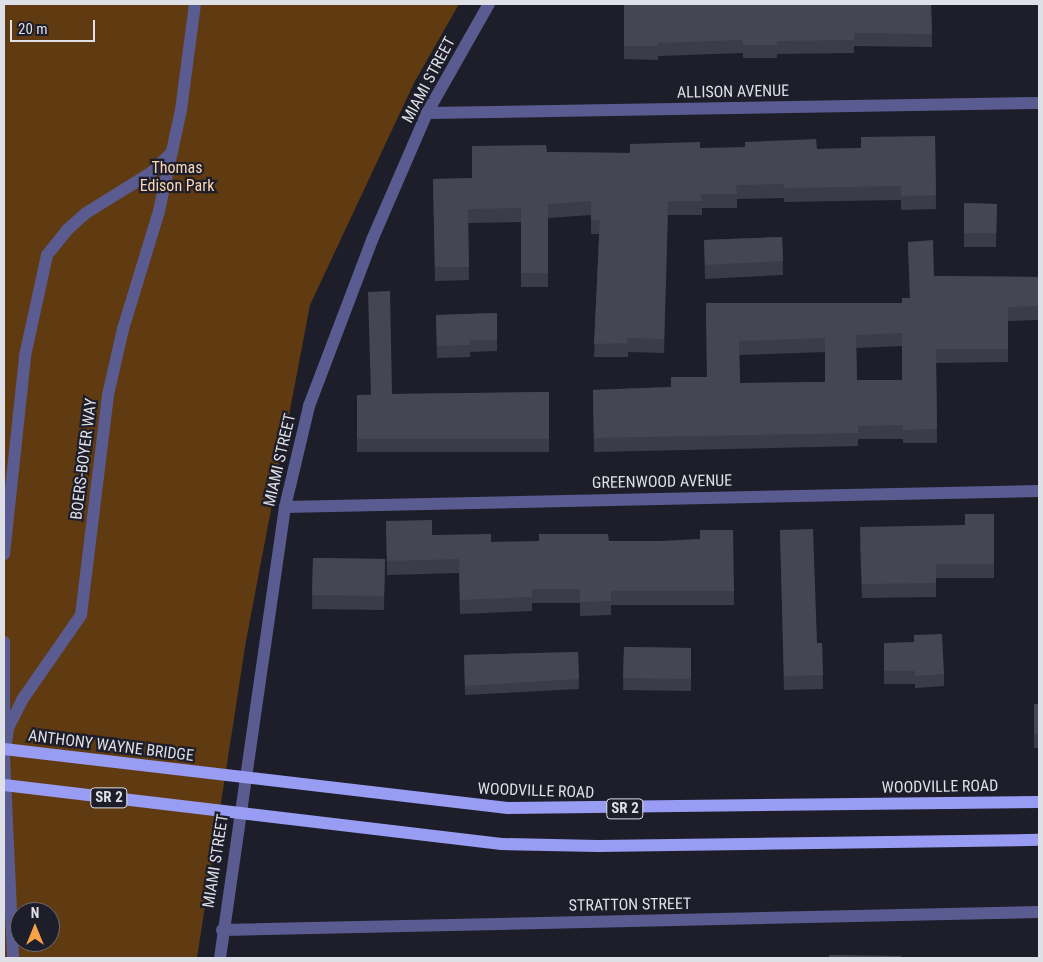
<!DOCTYPE html>
<style>
body{margin:0}
#map{position:relative;width:1043px;height:962px;overflow:hidden;background:#1d1e29;font-family:"Roboto Condensed",sans-serif}
div>[style]{position:absolute}
.green>*{inset:0;background:#603a11}
.minor>*{height:12px;margin:-6px;padding:0 6px;transform-origin:6px;border-radius:6px;background:#5a5c91}
.major-bridge>*{height:12px;margin:-6px;padding:0 6px;transform-origin:6px;border-radius:6px;background:#999cf3}
.wall>*{inset:0;background:#3b3c47}
.building>*{inset:0;background:#454652}
span{translate:-50% -50%;white-space:nowrap;text-align:center;line-height:1.15;-webkit-text-stroke:4.5px #1d1e29;paint-order:stroke}
.shield-label span{padding:1px 4px;background:#1d1e29;border:1px solid;border-radius:4px;-webkit-text-stroke-width:0}
.shield-label{font-size:15px;color:#dfdfe7;font-weight:700}
.street-label{font-size:16px;color:#dfdfe7}
.park-label{font-size:16px;color:#fbd5b3}
.frame{position:absolute;inset:0;border:5px solid #dfdfe7;pointer-events:none}
.north{position:absolute;left:10px;top:902px;width:50px;height:50px;box-sizing:border-box;background:#1d1e29;border:1px solid #6b6b75;border-radius:50%;rotate:0deg;font-size:14px;font-weight:700;line-height:20px;text-align:center;color:#dfdfe7}
.north::after{content:'';display:block;margin:auto;width:18px;height:22px;background:#f7a248;clip-path:polygon(50% 0,100% 100%,50% 72%,0 100%)}
.scale{position:absolute;left:10px;top:20px;width:85px;height:22px;box-sizing:border-box;border:2px solid #dfdfe7;border-top:0;padding-left:6px;font-size:15px;line-height:18px;white-space:nowrap;color:#dfdfe7;-webkit-text-stroke:4px #1d1e29;paint-order:stroke}
</style>
<div id="map">
<div class="green">
<div style="clip-path:polygon(evenodd,4px 4px,459px 4px,414px 83px,310px 305px,246px 641px,197px 958px,4px 958px,4px 4px,20px 912px,50px 912px,50px 942px,20px 942px,20px 912px)"></div>
</div>
<div class="minor">
<div style="left:427px;top:113px;width:612px;rotate:-0.94deg"></div>
<div style="left:285px;top:507px;width:754px;rotate:-1.22deg"></div>
<div style="left:4px;top:554px;width:199px;rotate:-83.9deg"></div>
<div style="left:25px;top:356px;width:103px;rotate:-77.7deg"></div>
<div style="left:47px;top:255px;width:32px;rotate:-51deg"></div>
<div style="left:67px;top:230px;width:25px;rotate:-42deg"></div>
<div style="left:86px;top:213px;width:78px;rotate:-31.8deg"></div>
<div style="left:152px;top:172px;width:28px;rotate:-45deg"></div>
<div style="left:4px;top:642px;width:115px;rotate:90deg"></div>
<div style="left:4px;top:757px;width:201px;rotate:87.4deg"></div>
<div style="left:4px;top:757px;width:29px;rotate:-82deg"></div>
<div style="left:8px;top:728px;width:31px;rotate:-63deg"></div>
<div style="left:22px;top:700px;width:103px;rotate:-55.2deg"></div>
<div style="left:81px;top:615px;width:222px;rotate:-83deg"></div>
<div style="left:108px;top:395px;width:68px;rotate:-77.2deg"></div>
<div style="left:123px;top:329px;width:123px;rotate:-73deg"></div>
<div style="left:159px;top:211px;width:103px;rotate:-77.7deg"></div>
<div style="left:181px;top:110px;width:107px;rotate:-82.5deg"></div>
<div style="left:222px;top:930px;width:817px;rotate:-1.26deg"></div>
<div style="left:220px;top:958px;width:456px;rotate:-81.8deg"></div>
<div style="left:285px;top:507px;width:104px;rotate:-76.6deg"></div>
<div style="left:309px;top:406px;width:178px;rotate:-69.2deg"></div>
<div style="left:372px;top:240px;width:138px;rotate:-66.6deg"></div>
<div style="left:427px;top:113px;width:125px;rotate:-60.4deg"></div>
</div>
<div class="major-bridge">
<div style="left:4px;top:749px;width:507px;rotate:6.68deg"></div>
<div style="left:508px;top:808px;width:531px;rotate:-0.65deg"></div>
<div style="left:4px;top:785px;width:501px;rotate:6.76deg"></div>
<div style="left:502px;top:844px;width:96px;rotate:1.2deg"></div>
<div style="left:598px;top:846px;width:441px;rotate:-0.8deg"></div>
</div>
<div class="wall">
<div style="clip-path:polygon(624px 4px,931px 4px,932px 47px,854px 46px,854px 53px,777px 54px,777px 58px,743px 58px,743px 53px,658px 56px,658px 60px,624px 59px)"></div>
<div style="clip-path:polygon(935px 136px,936px 209px,901px 210px,901px 200px,784px 202px,784px 198px,737px 199px,737px 208px,702px 208px,702px 215px,668px 215px,664px 353px,628px 352px,628px 357px,594px 357px,599px 234px,591px 234px,591px 215px,548px 218px,548px 287px,521px 287px,521px 222px,468px 223px,469px 280px,435px 281px,433px 179px,472px 178px,547px 152px,630px 153px,700px 148px,817px 149px,861px 148px)"></div>
<div style="clip-path:polygon(964px 203px,997px 204px,996px 247px,964px 247px)"></div>
<div style="clip-path:polygon(782px 237px,783px 275px,705px 279px,704px 240px)"></div>
<div style="clip-path:polygon(evenodd,908px 242px,934px 276px,1039px 277px,1039px 320px,1008px 321px,1008px 362px,936px 363px,937px 443px,903px 443px,903px 439px,858px 439px,858px 446px,594px 452px,593px 390px,671px 387px,707px 377px,706px 303px,902px 303px,910px 298px,908px 242px,902px 346px,902px 380px,857px 380px,856px 348px,902px 346px,908px 242px,825px 352px,825px 382px,740px 383px,739px 355px,825px 352px)"></div>
<div style="clip-path:polygon(497px 313px,497px 351px,470px 352px,470px 357px,437px 358px,436px 315px)"></div>
<div style="clip-path:polygon(549px 392px,549px 452px,357px 452px,357px 395px,392px 394px)"></div>
<div style="clip-path:polygon(994px 514px,994px 578px,936px 578px,936px 597px,862px 598px,860px 542px,965px 525px)"></div>
<div style="clip-path:polygon(386px 521px,432px 535px,491px 542px,609px 541px,734px 591px,734px 605px,611px 605px,611px 615px,580px 616px,580px 603px,532px 603px,532px 611px,460px 614px,459px 573px,387px 575px)"></div>
<div style="clip-path:polygon(780px 530px,817px 643px,822px 643px,823px 689px,784px 690px)"></div>
<div style="clip-path:polygon(313px 558px,385px 559px,384px 610px,312px 609px)"></div>
<div style="clip-path:polygon(884px 643px,944px 674px,944px 686px,915px 688px,915px 684px,884px 684px)"></div>
<div style="clip-path:polygon(624px 647px,691px 648px,691px 691px,623px 690px)"></div>
<div style="clip-path:polygon(578px 652px,579px 689px,465px 695px,464px 655px)"></div>
<div style="clip-path:polygon(1034px 704px,1039px 704px,1039px 748px,1034px 748px)"></div>
</div>
<div class="building">
<div style="clip-path:polygon(624px 4px,931px 4px,932px 34px,854px 33px,854px 40px,777px 41px,777px 45px,743px 45px,743px 40px,658px 43px,658px 46px,624px 46px)"></div>
<div style="clip-path:polygon(935px 136px,936px 195px,901px 196px,901px 186px,784px 188px,784px 184px,736px 185px,737px 194px,701px 194px,702px 201px,668px 201px,664px 339px,627px 338px,628px 343px,594px 344px,600px 220px,591px 220px,591px 201px,548px 204px,548px 273px,521px 273px,521px 208px,468px 209px,469px 267px,435px 267px,433px 179px,472px 178px,472px 146px,546px 145px,547px 152px,630px 153px,630px 144px,700px 142px,700px 148px,745px 147px,745px 142px,816px 139px,817px 149px,861px 148px,861px 137px)"></div>
<div style="clip-path:polygon(964px 203px,997px 204px,996px 233px,964px 233px)"></div>
<div style="clip-path:polygon(782px 237px,783px 261px,705px 265px,704px 240px)"></div>
<div style="clip-path:polygon(evenodd,933px 240px,934px 276px,1039px 277px,1039px 306px,1008px 307px,1008px 349px,936px 349px,937px 429px,903px 430px,903px 425px,858px 426px,858px 433px,594px 438px,593px 390px,671px 387px,671px 377px,707px 377px,706px 303px,902px 303px,902px 298px,910px 298px,908px 242px,933px 240px,902px 333px,902px 380px,857px 380px,856px 335px,902px 333px,933px 240px,825px 338px,825px 382px,740px 383px,739px 341px,825px 338px)"></div>
<div style="clip-path:polygon(390px 291px,392px 394px,549px 392px,549px 439px,357px 439px,357px 395px,371px 395px,368px 292px)"></div>
<div style="clip-path:polygon(497px 313px,497px 340px,470px 340px,470px 345px,437px 346px,436px 315px)"></div>
<div style="clip-path:polygon(965px 514px,994px 514px,994px 564px,936px 564px,936px 583px,862px 584px,860px 527px,965px 525px)"></div>
<div style="clip-path:polygon(432px 520px,432px 535px,491px 534px,491px 542px,539px 541px,539px 534px,608px 534px,609px 541px,660px 541px,700px 539px,700px 530px,733px 530px,734px 591px,611px 591px,611px 601px,580px 602px,580px 589px,532px 589px,532px 597px,460px 600px,459px 559px,387px 561px,386px 521px)"></div>
<div style="clip-path:polygon(813px 529px,817px 643px,822px 643px,823px 675px,784px 676px,780px 530px)"></div>
<div style="clip-path:polygon(313px 558px,385px 559px,384px 596px,312px 595px)"></div>
<div style="clip-path:polygon(942px 634px,944px 674px,915px 676px,915px 671px,884px 671px,884px 643px,914px 642px,914px 635px)"></div>
<div style="clip-path:polygon(624px 647px,691px 648px,691px 679px,623px 678px)"></div>
<div style="clip-path:polygon(578px 652px,579px 679px,465px 686px,464px 655px)"></div>
<div style="clip-path:polygon(1034px 704px,1039px 704px,1039px 734px,1034px 734px)"></div>
<div style="clip-path:polygon(829px 955px,901px 956px,901px 958px,829px 958px)"></div>
</div>
<div class="shield-label">
<span style="left:109px;top:798px">SR 2</span>
<span style="left:625px;top:809px">SR 2</span>
</div>
<div class="street-label">
<span style="left:429px;top:80px;rotate:-62deg">MIAMI STREET</span>
<span style="left:733px;top:92px;rotate:-1deg">ALLISON AVENUE</span>
<span style="left:84px;top:459px;rotate:-83deg">BOERS-BOYER WAY</span>
<span style="left:280px;top:460px;rotate:-77deg">MIAMI STREET</span>
<span style="left:662px;top:482px;rotate:-1deg">GREENWOOD AVENUE</span>
<span style="left:111px;top:746px;rotate:7deg">ANTHONY WAYNE BRIDGE</span>
<span style="left:940px;top:787px;rotate:-1deg">WOODVILLE ROAD</span>
<span style="left:536px;top:791px;rotate:2deg">WOODVILLE ROAD</span>
<span style="left:216px;top:861px;rotate:-81deg">MIAMI STREET</span>
<span style="left:630px;top:905px;rotate:-1deg">STRATTON STREET</span>
</div>
<div class="park-label">
<span style="left:177px;top:177px">Thomas<br>Edison Park</span>
</div>
<div class="frame"></div>
<div class="north">N</div>
<div class="scale">20 m</div>
</div>
